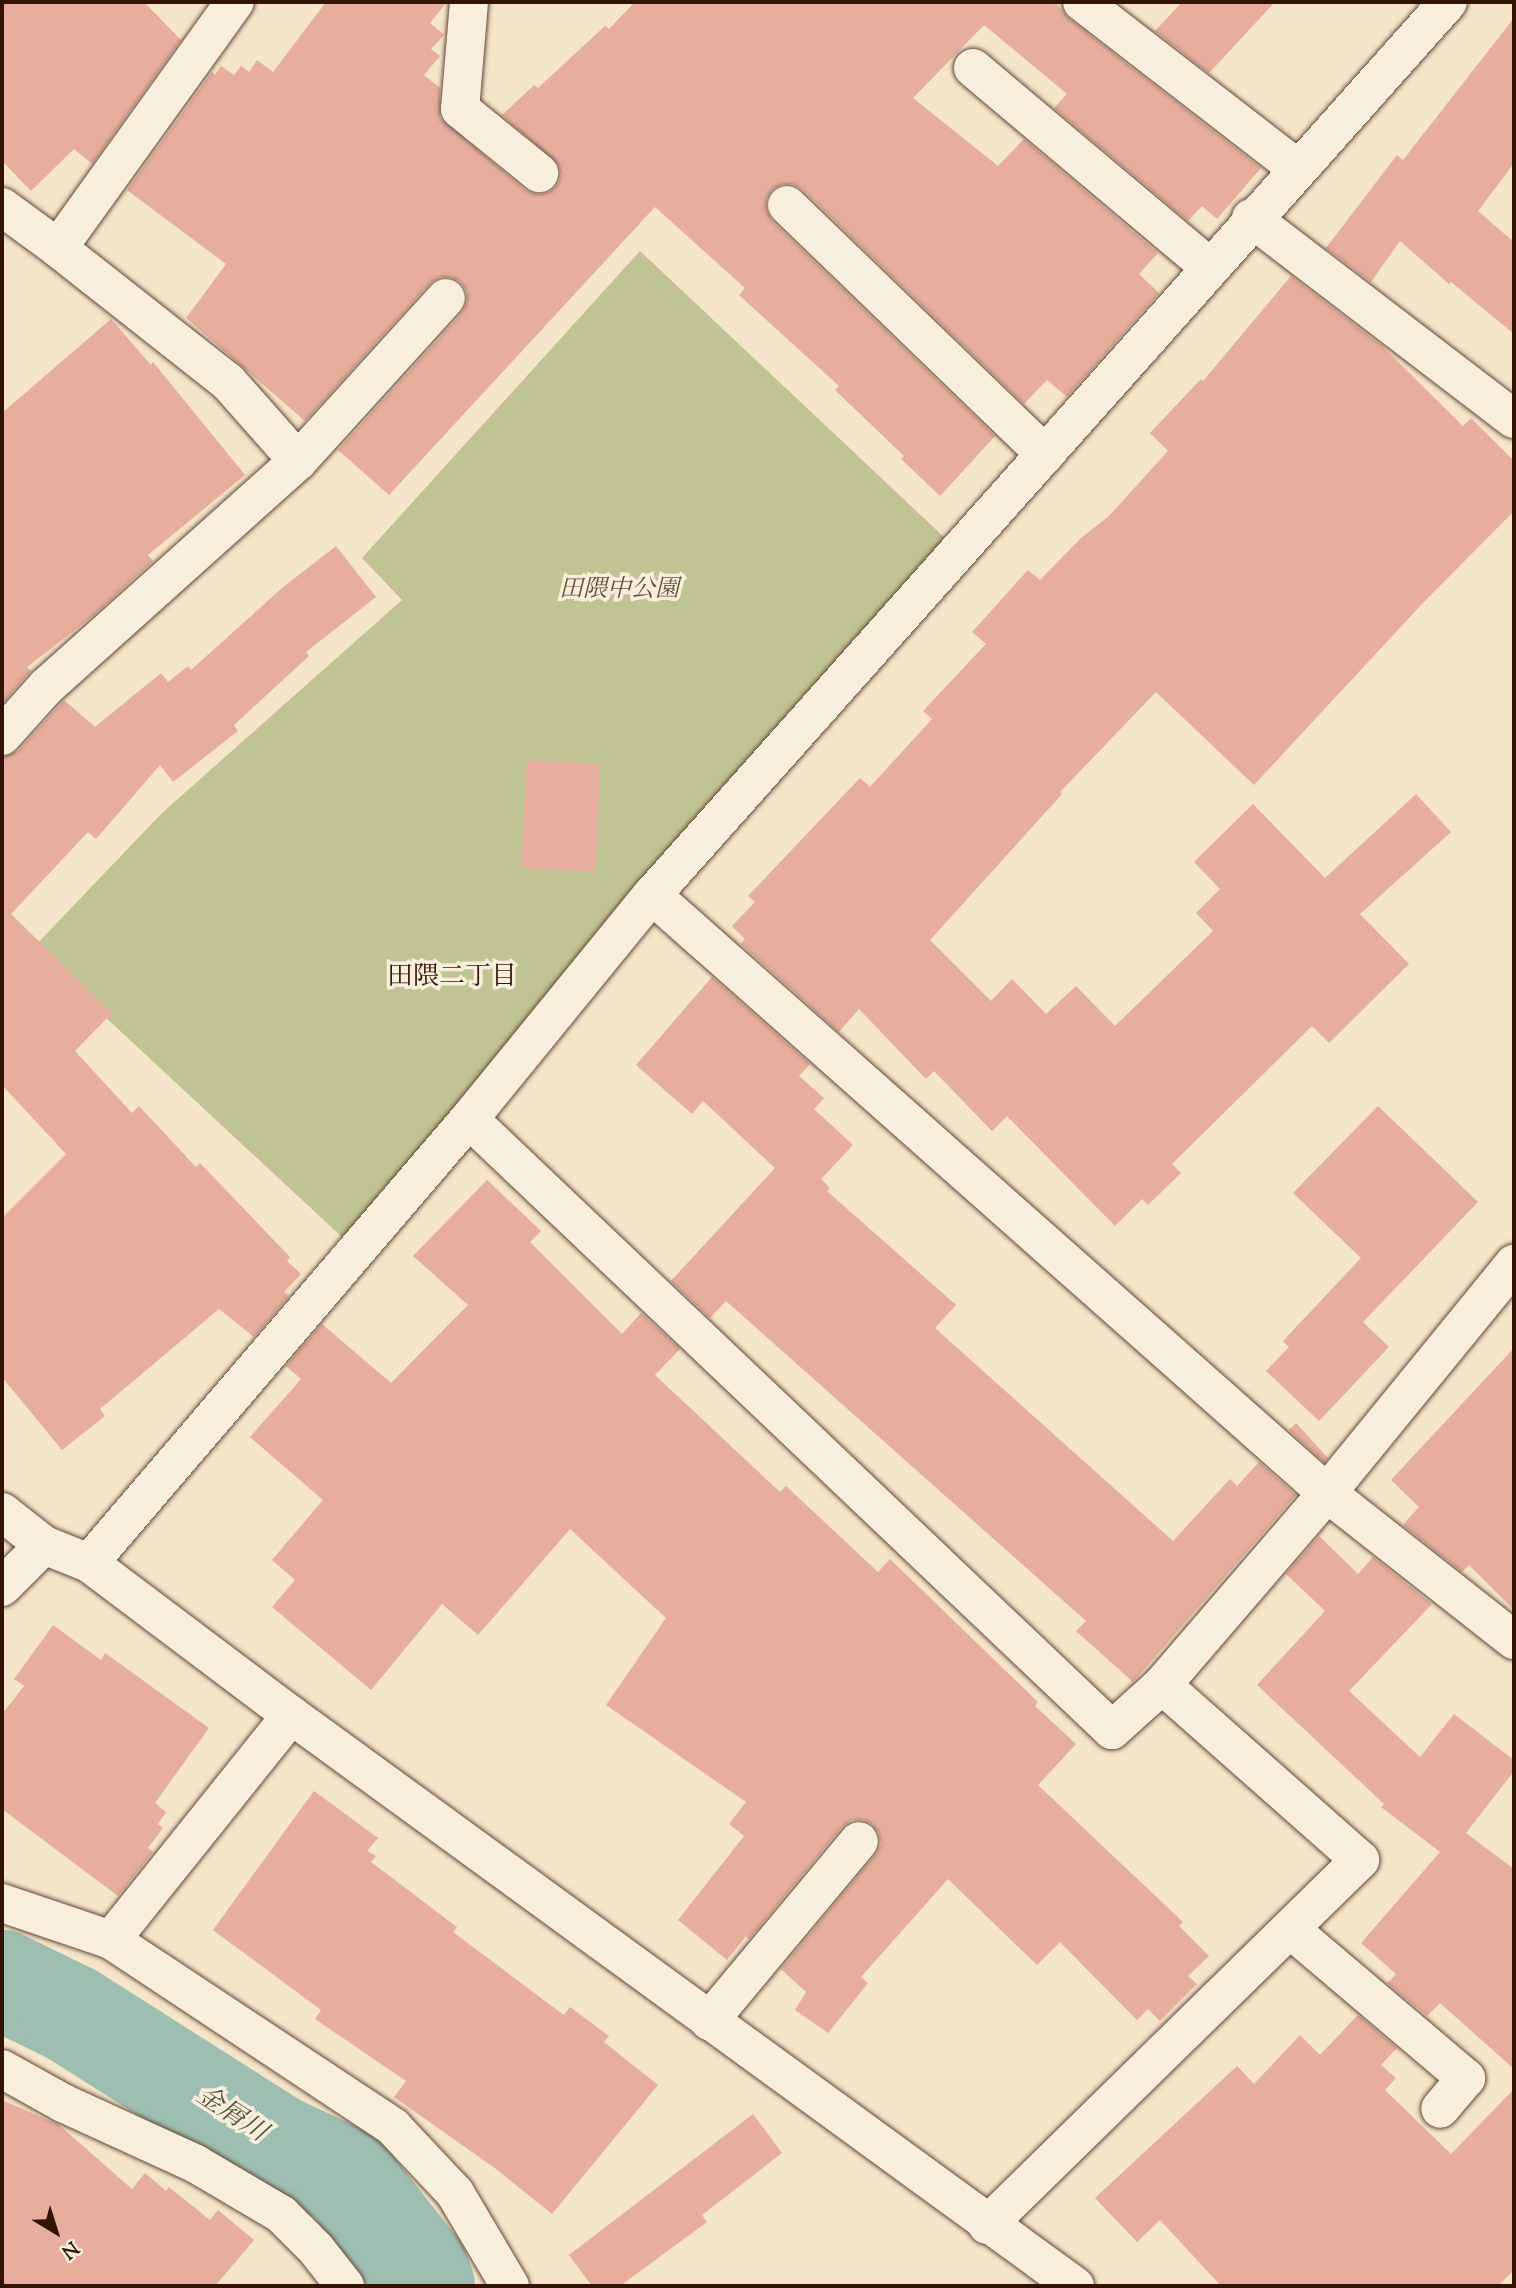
<!DOCTYPE html>
<meta charset="utf-8">
<style>
body{margin:0}
#map{position:relative;width:1516px;height:2288px;overflow:hidden;background:#f5e5c9;font-family:"Sorts Mill Goudy","Noto Serif JP",serif}
div>[style]{position:absolute}
.green>*{inset:0;background:#c0c393}
.river>*{height:100px;margin:-50px;padding:0 50px;transform-origin:50px;border-radius:50px;background:#9dbfb2}
.building>*{inset:0;background:#e7ad9d}
.roads{filter:drop-shadow(0 0 2px #644835) drop-shadow(0 0 2px #644835)}
.minor>*{height:38px;margin:-19px;padding:0 19px;transform-origin:19px;border-radius:19px;background:#f8eedc}
span{translate:-50% -50%;white-space:nowrap;text-align:center;line-height:1.15;-webkit-text-stroke:7px #f8eedc;paint-order:stroke}
.park-label{font-size:24px;color:#645136;font-style:italic}
.neighbourhood-label{font-size:26px;color:#331404}
.water-label{font-size:26px;color:#585041;font-style:italic}
.frame{position:absolute;inset:0;border:4px solid #331404;pointer-events:none}
.north{position:absolute;left:21px;top:2197px;width:70px;height:70px;-webkit-text-stroke:5px #f8eedc;paint-order:stroke;rotate:142deg;font-size:19px;font-weight:700;line-height:28px;text-align:center;color:#331404}
.north::after{content:'';display:block;margin:auto;width:24px;height:32px;background:#331404;clip-path:polygon(50% 0,100% 100%,50% 72%,0 100%)}
</style>
<div id="map">
<div class="green">
<div style="clip-path:polygon(640px 251px,946px 539px,343px 1238px,32px 949px,162px 813px,402px 600px,362px 558px)"></div>
</div>
<div class="river">
<div style="left:2px;top:1980px;width:79px;rotate:26.2deg"></div>
<div style="left:73px;top:2015px;width:241px;rotate:32.4deg"></div>
<div style="left:276px;top:2144px;width:77px;rotate:25.2deg"></div>
<div style="left:346px;top:2177px;width:118px;rotate:51.9deg"></div>
<div style="left:419px;top:2270px;width:17px;rotate:69deg"></div>
</div>
<div class="building">
<div style="clip-path:polygon(2px 2px,144px 2px,181px 40px,92px 164px,74px 149px,31px 191px,2px 161px)"></div>
<div style="clip-path:polygon(326px 2px,447px 2px,430px 23px,444px 35px,431px 49px,440px 56px,424px 75px,440px 88px,440px 118px,525px 190px,535px 194px,546px 194px,556px 187px,561px 176px,559px 165px,502px 115px,534px 85px,538px 88px,605px 26px,609px 29px,635px 2px,1055px 2px,1069px 19px,1261px 168px,1217px 219px,1202px 206px,1188px 221px,1054px 108px,1067px 94px,984px 25px,913px 98px,998px 166px,1024px 139px,1158px 253px,1139px 274px,1159px 293px,1067px 397px,1047px 380px,1024px 404px,802px 189px,793px 184px,782px 184px,772px 189px,766px 199px,766px 210px,772px 221px,995px 436px,940px 496px,901px 459px,904px 456px,835px 390px,839px 386px,739px 295px,745px 288px,655px 207px,389px 495px,338px 450px,462px 313px,467px 302px,467px 292px,461px 282px,450px 277px,439px 277px,430px 283px,305px 421px,186px 318px,226px 264px,127px 190px,212px 72px,215px 75px,221px 66px,234px 75px,241px 66px,249px 72px,257px 60px,273px 72px)"></div>
<div style="clip-path:polygon(1182px 2px,1275px 2px,1209px 73px,1155px 31px)"></div>
<div style="clip-path:polygon(1514px 18px,1514px 163px,1478px 211px,1514px 242px,1514px 334px,1451px 282px,1449px 284px,1400px 241px,1371px 282px,1326px 248px,1397px 155px,1403px 160px)"></div>
<div style="clip-path:polygon(1291px 276px,1381px 345px,1463px 426px,1471px 418px,1514px 461px,1514px 511px,1421px 605px,1254px 785px,1156px 692px,1060px 792px,1062px 794px,930px 940px,991px 1001px,1012px 979px,1046px 1014px,1076px 986px,1115px 1026px,1213px 931px,1196px 913px,1220px 889px,1194px 862px,1253px 804px,1325px 878px,1416px 794px,1451px 832px,1360px 914px,1409px 964px,1329px 1043px,1312px 1026px,1172px 1164px,1181px 1173px,1148px 1205px,1142px 1199px,1115px 1226px,1007px 1116px,992px 1131px,934px 1071px,926px 1079px,859px 1009px,839px 1032px,741px 944px,745px 939px,732px 926px,755px 902px,748px 896px,860px 778px,870px 787px,932px 719px,923px 711px,986px 644px,972px 632px,1028px 570px,1040px 580px,1081px 538px,1109px 516px,1168px 451px,1150px 433px,1201px 379px,1203px 381px)"></div>
<div style="clip-path:polygon(111px 319px,151px 365px,153px 362px,245px 475px,148px 555px,153px 561px,93px 616px,27px 667px,31px 671px,2px 704px,2px 413px)"></div>
<div style="clip-path:polygon(336px 546px,376px 597px,306px 652px,309px 656px,234px 725px,238px 731px,173px 782px,160px 765px,96px 839px,88px 832px,11px 914px,112px 1013px,75px 1051px,132px 1113px,139px 1106px,196px 1167px,200px 1163px,290px 1257px,287px 1261px,301px 1274px,284px 1292px,289px 1296px,254px 1337px,219px 1309px,100px 1409px,105px 1416px,62px 1450px,2px 1377px,2px 1218px,66px 1154px,2px 1085px,2px 757px,18px 751px,64px 700px,95px 727px,161px 673px,168px 682px,188px 666px,191px 670px,282px 588px)"></div>
<div style="clip-path:polygon(527px 760px,600px 764px,596px 872px,521px 868px)"></div>
<div style="clip-path:polygon(712px 977px,810px 1064px,799px 1076px,824px 1098px,814px 1109px,853px 1145px,821px 1179px,830px 1188px,827px 1191px,956px 1305px,935px 1328px,1173px 1541px,1230px 1479px,1237px 1486px,1259px 1462px,1296px 1495px,1133px 1682px,1076px 1631px,1086px 1621px,726px 1301px,710px 1318px,671px 1281px,775px 1168px,703px 1101px,692px 1114px,636px 1065px)"></div>
<div style="clip-path:polygon(1378px 1106px,1478px 1202px,1363px 1322px,1389px 1347px,1319px 1421px,1266px 1371px,1289px 1347px,1283px 1341px,1361px 1258px,1293px 1193px)"></div>
<div style="clip-path:polygon(487px 1180px,541px 1231px,530px 1242px,622px 1334px,641px 1313px,680px 1349px,655px 1375px,780px 1492px,786px 1486px,878px 1572px,890px 1559px,1038px 1702px,1035px 1706px,1076px 1744px,1038px 1785px,1183px 1922px,1179px 1926px,1209px 1956px,1188px 1976px,1197px 1984px,1160px 2021px,1148px 2009px,1137px 2020px,1060px 1942px,1037px 1965px,948px 1879px,861px 1977px,868px 1983px,828px 2033px,795px 2010px,806px 1992px,781px 1969px,876px 1854px,881px 1844px,879px 1833px,872px 1824px,863px 1820px,852px 1820px,842px 1827px,749px 1939px,746px 1936px,727px 1960px,678px 1920px,744px 1836px,729px 1824px,746px 1802px,606px 1705px,666px 1618px,570px 1529px,478px 1635px,442px 1604px,371px 1690px,272px 1607px,295px 1580px,272px 1560px,323px 1500px,250px 1437px,301px 1379px,286px 1366px,322px 1324px,391px 1383px,468px 1305px,413px 1256px)"></div>
<div style="clip-path:polygon(1514px 1348px,1514px 1610px,1469px 1565px,1462px 1572px,1403px 1525px,1419px 1507px,1391px 1480px)"></div>
<div style="clip-path:polygon(1296px 1423px,1328px 1458px,1324px 1462px,1289px 1430px)"></div>
<div style="clip-path:polygon(1319px 1536px,1358px 1574px,1373px 1557px,1432px 1604px,1349px 1691px,1420px 1757px,1454px 1714px,1514px 1760px,1514px 1771px,1466px 1833px,1514px 1869px,1514px 2069px,1440px 2003px,1427px 2016px,1387px 1983px,1396px 1974px,1361px 1943px,1440px 1852px,1381px 1807px,1384px 1804px,1257px 1685px,1325px 1611px,1286px 1574px)"></div>
<div style="clip-path:polygon(53px 1625px,101px 1660px,105px 1653px,209px 1728px,155px 1803px,166px 1812px,158px 1824px,163px 1828px,148px 1848px,153px 1852px,118px 1896px,2px 1809px,2px 1714px,24px 1686px,14px 1679px)"></div>
<div style="clip-path:polygon(314px 1791px,378px 1838px,367px 1851px,376px 1856px,371px 1862px,457px 1927px,453px 1932px,564px 2015px,570px 2007px,609px 2036px,604px 2042px,658px 2085px,552px 2214px,496px 2169px,394px 2097px,406px 2081px,315px 2019px,321px 2010px,213px 1930px)"></div>
<div style="clip-path:polygon(1358px 2015px,1397px 2048px,1381px 2065px,1396px 2078px,1385px 2090px,1451px 2154px,1514px 2089px,1514px 2270px,1498px 2286px,1221px 2286px,1160px 2220px,1137px 2242px,1095px 2198px,1237px 2066px,1254px 2084px,1300px 2035px,1320px 2055px)"></div>
<div style="clip-path:polygon(2px 2100px,59px 2125px,132px 2189px,145px 2173px,166px 2191px,169px 2187px,210px 2220px,218px 2210px,254px 2240px,215px 2286px,2px 2286px)"></div>
<div style="clip-path:polygon(753px 2114px,782px 2153px,702px 2215px,707px 2222px,620px 2286px,592px 2286px,569px 2255px)"></div>
</div>
<div class="roads">
<div class="minor">
<div style="left:469px;top:2px;width:107px;rotate:94.8deg"></div>
<div style="left:460px;top:109px;width:102px;rotate:39deg"></div>
<div style="left:1082px;top:2px;width:273px;rotate:37.7deg"></div>
<div style="left:973px;top:68px;width:309px;rotate:40.1deg"></div>
<div style="left:787px;top:205px;width:359px;rotate:44deg"></div>
<div style="left:2px;top:207px;width:69px;rotate:36.2deg"></div>
<div style="left:1251px;top:218px;width:331px;rotate:37.4deg"></div>
<div style="left:298px;top:461px;width:220px;rotate:-47.8deg"></div>
<div style="left:2px;top:736px;width:66px;rotate:-48.1deg"></div>
<div style="left:46px;top:687px;width:338px;rotate:-41.9deg"></div>
<div style="left:298px;top:461px;width:106px;rotate:-131.5deg"></div>
<div style="left:228px;top:382px;width:216px;rotate:-141.8deg"></div>
<div style="left:58px;top:248px;width:303px;rotate:-54.3deg"></div>
<div style="left:652px;top:895px;width:902px;rotate:41.54deg"></div>
<div style="left:1327px;top:1493px;width:238px;rotate:38.2deg"></div>
<div style="left:469px;top:1119px;width:887px;rotate:43.54deg"></div>
<div style="left:1112px;top:1730px;width:67px;rotate:-42deg"></div>
<div style="left:1162px;top:1685px;width:253px;rotate:-49.3deg"></div>
<div style="left:1327px;top:1493px;width:296px;rotate:-50.8deg"></div>
<div style="left:2px;top:1512px;width:53px;rotate:38.2deg"></div>
<div style="left:44px;top:1545px;width:48px;rotate:21.8deg"></div>
<div style="left:89px;top:1563px;width:253px;rotate:37deg"></div>
<div style="left:291px;top:1715px;width:970px;rotate:36.07deg"></div>
<div style="left:89px;top:1563px;width:584px;rotate:-49.44deg"></div>
<div style="left:469px;top:1119px;width:289px;rotate:-50.8deg"></div>
<div style="left:652px;top:895px;width:1196px;rotate:-48.29deg"></div>
<div style="left:2px;top:1587px;width:59px;rotate:-45deg"></div>
<div style="left:2px;top:1903px;width:115px;rotate:18.7deg"></div>
<div style="left:111px;top:1940px;width:338px;rotate:33.5deg"></div>
<div style="left:393px;top:2127px;width:91px;rotate:46.8deg"></div>
<div style="left:455px;top:2193px;width:108px;rotate:59.4deg"></div>
<div style="left:1290px;top:1929px;width:231px;rotate:40.3deg"></div>
<div style="left:1466px;top:2078px;width:40px;rotate:130deg"></div>
<div style="left:111px;top:1940px;width:288px;rotate:-51.3deg"></div>
<div style="left:709px;top:2021px;width:234px;rotate:-50.2deg"></div>
<div style="left:2px;top:2069px;width:70px;rotate:29.1deg"></div>
<div style="left:63px;top:2103px;width:146px;rotate:24.6deg"></div>
<div style="left:196px;top:2164px;width:99px;rotate:30.5deg"></div>
<div style="left:281px;top:2214px;width:49px;rotate:45deg"></div>
<div style="left:316px;top:2249px;width:47px;rotate:51.9deg"></div>
<div style="left:987px;top:2225px;width:522px;rotate:-44.38deg"></div>
<div style="left:1360px;top:1860px;width:264px;rotate:-138.5deg"></div>
</div>
</div>
<div class="park-label">
<span style="left:619px;top:591px">田隈中公園</span>
</div>
<div class="neighbourhood-label">
<span style="left:452px;top:978px">田隈二丁目</span>
</div>
<div class="water-label">
<span style="left:231px;top:2115px;rotate:33deg">金屑川</span>
</div>
<div class="frame"></div>
<div class="north">N</div>
</div>
